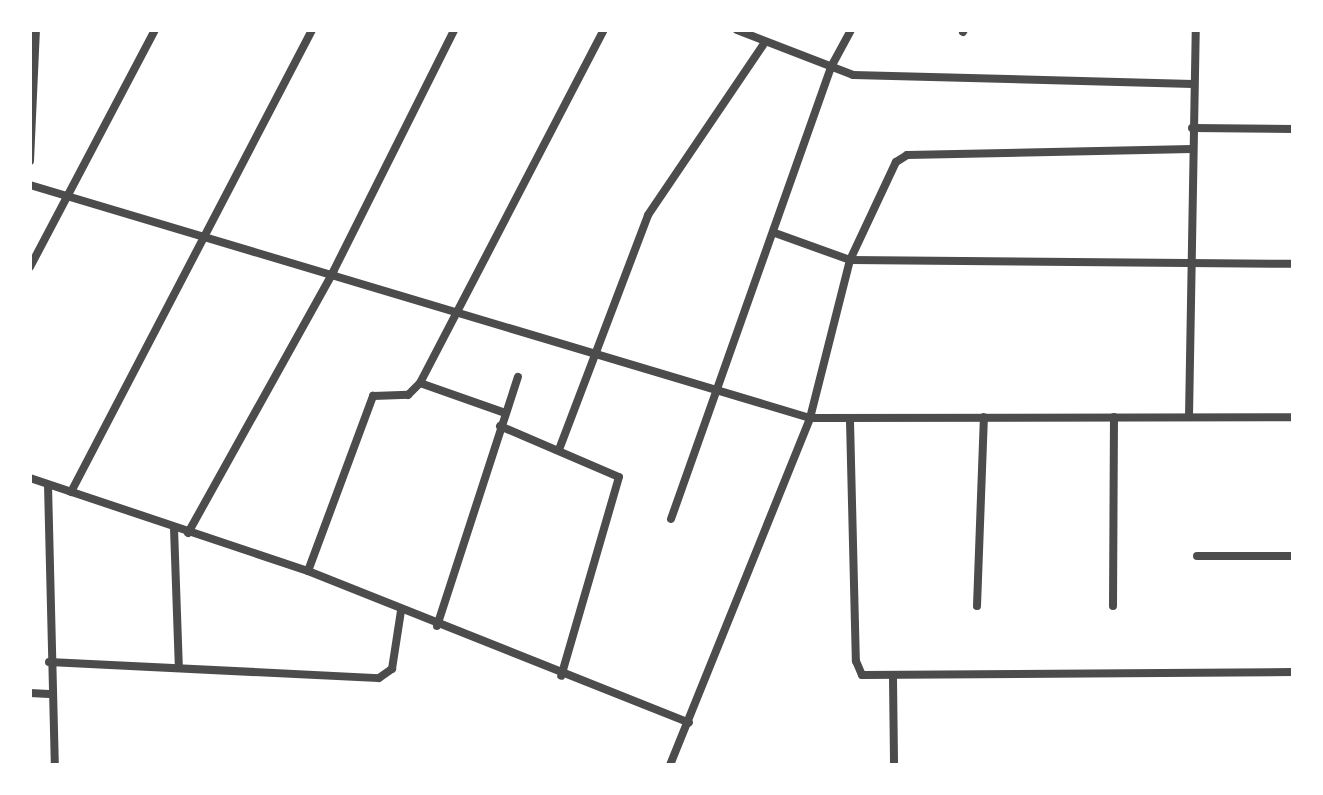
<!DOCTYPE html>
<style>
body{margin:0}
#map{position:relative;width:1323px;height:795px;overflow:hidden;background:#fff;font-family:"Varela Round",sans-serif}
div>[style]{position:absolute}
.minor>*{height:8px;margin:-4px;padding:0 4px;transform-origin:4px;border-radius:4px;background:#4c4c4c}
span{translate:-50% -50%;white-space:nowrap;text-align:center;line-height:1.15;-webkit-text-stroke:8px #fff;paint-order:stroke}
.frame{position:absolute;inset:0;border:32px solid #fff;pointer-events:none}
</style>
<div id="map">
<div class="minor">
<div style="left:737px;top:30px;width:124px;rotate:21.2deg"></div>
<div style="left:853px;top:75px;width:340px;rotate:1.5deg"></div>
<div style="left:963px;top:32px;width:2px;rotate:-63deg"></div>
<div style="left:1192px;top:128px;width:101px;rotate:0.6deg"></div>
<div style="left:30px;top:161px;width:131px;rotate:-87.4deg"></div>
<div style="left:30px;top:185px;width:814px;rotate:16.63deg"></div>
<div style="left:810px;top:418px;width:483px;rotate:-0.1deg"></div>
<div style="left:775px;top:233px;width:80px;rotate:19.8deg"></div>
<div style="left:850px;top:260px;width:443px;rotate:0.5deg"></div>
<div style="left:30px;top:267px;width:268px;rotate:-62.2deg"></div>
<div style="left:420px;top:383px;width:90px;rotate:19.4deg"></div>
<div style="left:1189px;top:417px;width:387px;rotate:-89deg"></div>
<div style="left:850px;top:421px;width:240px;rotate:88.6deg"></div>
<div style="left:856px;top:661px;width:15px;rotate:67deg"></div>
<div style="left:862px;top:675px;width:431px;rotate:-0.4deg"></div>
<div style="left:500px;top:426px;width:129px;rotate:23.2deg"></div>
<div style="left:619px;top:477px;width:207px;rotate:106.2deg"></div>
<div style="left:560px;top:447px;width:248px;rotate:-69.2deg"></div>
<div style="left:648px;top:215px;width:205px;rotate:-55.9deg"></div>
<div style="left:30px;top:478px;width:293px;rotate:18.5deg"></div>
<div style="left:308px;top:571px;width:410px;rotate:21.7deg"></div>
<div style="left:48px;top:485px;width:280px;rotate:88.6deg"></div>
<div style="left:71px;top:492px;width:521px;rotate:-62.45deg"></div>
<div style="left:671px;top:519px;width:479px;rotate:-70.5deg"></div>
<div style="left:831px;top:67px;width:42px;rotate:-61.6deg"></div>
<div style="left:174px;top:528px;width:140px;rotate:88deg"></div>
<div style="left:188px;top:533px;width:299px;rotate:-60.9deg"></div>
<div style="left:333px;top:272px;width:271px;rotate:-63.4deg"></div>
<div style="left:1197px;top:556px;width:96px"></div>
<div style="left:308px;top:571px;width:187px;rotate:-69.6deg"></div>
<div style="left:373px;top:396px;width:35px;rotate:-2deg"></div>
<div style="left:408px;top:395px;width:17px;rotate:-45deg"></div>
<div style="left:420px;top:383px;width:398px;rotate:-62.5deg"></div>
<div style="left:977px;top:606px;width:189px;rotate:-87.9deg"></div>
<div style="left:1113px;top:606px;width:189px;rotate:-89.7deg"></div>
<div style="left:437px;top:626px;width:262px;rotate:-72deg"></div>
<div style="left:49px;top:662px;width:330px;rotate:2.8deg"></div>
<div style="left:379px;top:678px;width:16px;rotate:-35deg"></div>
<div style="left:392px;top:669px;width:59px;rotate:-81.2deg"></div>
<div style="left:893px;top:679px;width:86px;rotate:89.3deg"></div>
<div style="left:30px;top:693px;width:19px;rotate:3deg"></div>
<div style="left:670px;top:765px;width:374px;rotate:-68deg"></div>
<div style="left:810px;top:418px;width:163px;rotate:-75.8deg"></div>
<div style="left:850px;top:260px;width:108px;rotate:-64.9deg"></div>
<div style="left:896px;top:162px;width:13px;rotate:-32deg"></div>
<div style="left:907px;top:155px;width:285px;rotate:-1.2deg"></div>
</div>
<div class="frame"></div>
</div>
